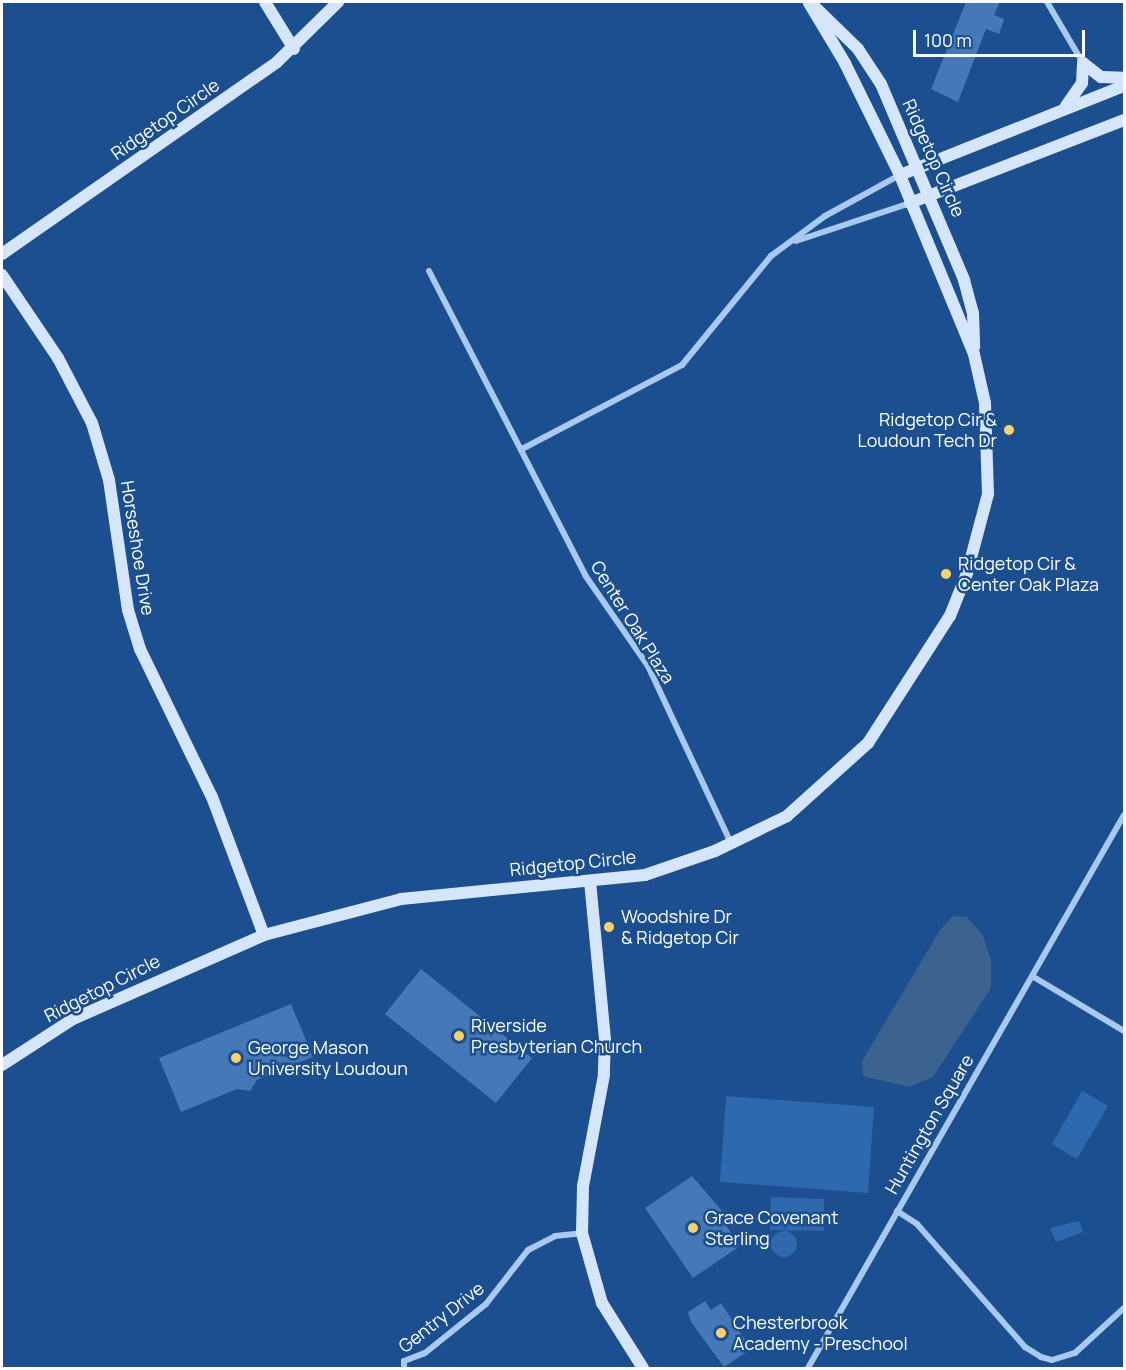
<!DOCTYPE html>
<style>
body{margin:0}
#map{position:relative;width:1126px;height:1370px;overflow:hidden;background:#1b4f8f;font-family:Manrope,sans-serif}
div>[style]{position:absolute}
.green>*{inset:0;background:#2e69ad}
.round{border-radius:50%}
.water>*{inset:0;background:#3c6290}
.building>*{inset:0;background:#4478b7}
.street>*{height:6px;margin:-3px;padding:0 3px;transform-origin:3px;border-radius:3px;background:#a9c9ee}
.secondary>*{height:12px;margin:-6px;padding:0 6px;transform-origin:6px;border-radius:6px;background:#d6e6fa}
.dots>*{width:16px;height:16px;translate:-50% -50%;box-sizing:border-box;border:3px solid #1b4f8f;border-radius:50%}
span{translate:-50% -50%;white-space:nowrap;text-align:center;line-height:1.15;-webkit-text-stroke:5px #1b4f8f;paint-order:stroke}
.street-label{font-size:18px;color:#fff}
.poi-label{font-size:18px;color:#fff}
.right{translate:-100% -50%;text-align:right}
.left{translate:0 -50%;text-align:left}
.frame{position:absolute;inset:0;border:3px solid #fff;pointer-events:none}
.scale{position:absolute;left:913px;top:30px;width:172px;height:27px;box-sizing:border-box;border:3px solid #fff;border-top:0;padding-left:8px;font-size:18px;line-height:21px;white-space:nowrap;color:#fff;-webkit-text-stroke:4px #1b4f8f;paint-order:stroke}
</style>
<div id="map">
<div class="green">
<div style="clip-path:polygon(1082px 1091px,1108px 1106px,1077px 1159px,1052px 1144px)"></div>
<div style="clip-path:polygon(726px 1096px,874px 1107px,868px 1193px,720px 1182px)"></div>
<div style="clip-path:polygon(771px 1197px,824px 1199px,824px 1231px,770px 1230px)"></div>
<div style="clip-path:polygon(1079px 1221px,1083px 1232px,1056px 1242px,1050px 1228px)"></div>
<div class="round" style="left:771px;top:1231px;width:26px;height:26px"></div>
</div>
<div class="water">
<div style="clip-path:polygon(953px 916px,967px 917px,983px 935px,991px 961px,991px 988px,933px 1077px,909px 1087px,863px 1076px,862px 1061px,940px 930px)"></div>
</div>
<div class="building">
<div style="clip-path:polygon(966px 2px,1000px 2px,994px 15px,1004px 19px,999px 34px,986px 29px,958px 102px,931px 89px)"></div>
<div style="clip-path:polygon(421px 969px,532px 1058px,496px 1103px,385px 1014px)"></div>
<div style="clip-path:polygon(291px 1004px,313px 1057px,257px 1080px,250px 1091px,237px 1089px,181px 1112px,159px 1058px)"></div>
<div style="clip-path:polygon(692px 1176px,728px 1218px,723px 1221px,740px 1246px,693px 1278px,645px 1208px)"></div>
<div style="clip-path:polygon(705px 1301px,711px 1310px,721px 1303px,751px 1349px,724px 1367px,691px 1322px,688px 1312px)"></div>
</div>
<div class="street">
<div style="left:1047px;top:2px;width:71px;rotate:59.5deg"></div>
<div style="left:796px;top:241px;width:120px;rotate:-18.4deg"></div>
<div style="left:429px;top:271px;width:342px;rotate:62.8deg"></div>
<div style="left:585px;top:575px;width:111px;rotate:55.3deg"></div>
<div style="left:648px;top:666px;width:198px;rotate:64.9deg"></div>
<div style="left:522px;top:449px;width:181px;rotate:-27.7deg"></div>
<div style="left:682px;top:365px;width:141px;rotate:-50.8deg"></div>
<div style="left:771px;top:256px;width:67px;rotate:-36.5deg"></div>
<div style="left:825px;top:216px;width:85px;rotate:-28.7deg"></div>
<div style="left:1032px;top:976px;width:107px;rotate:30.9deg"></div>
<div style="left:897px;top:1211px;width:24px;rotate:33deg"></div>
<div style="left:917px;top:1224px;width:164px;rotate:48.7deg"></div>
<div style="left:1025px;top:1347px;width:19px;rotate:32deg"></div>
<div style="left:1041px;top:1357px;width:11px;rotate:15deg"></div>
<div style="left:1052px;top:1360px;width:24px;rotate:-17deg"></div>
<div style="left:1075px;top:1353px;width:67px;rotate:-42.6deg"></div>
<div style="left:404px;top:1368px;width:7px;rotate:-90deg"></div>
<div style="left:404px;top:1361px;width:22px;rotate:-21deg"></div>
<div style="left:425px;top:1353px;width:78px;rotate:-38.8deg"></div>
<div style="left:486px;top:1304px;width:68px;rotate:-52.1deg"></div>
<div style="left:528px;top:1250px;width:30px;rotate:-27deg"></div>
<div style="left:555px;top:1236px;width:27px;rotate:-6deg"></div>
<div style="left:808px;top:1368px;width:637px;rotate:-60.26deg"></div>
</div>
<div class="secondary">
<div style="left:265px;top:2px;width:55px;rotate:58.3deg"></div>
<div style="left:814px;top:6px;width:62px;rotate:44.3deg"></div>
<div style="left:858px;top:49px;width:42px;rotate:56.7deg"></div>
<div style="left:881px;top:84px;width:213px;rotate:67deg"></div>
<div style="left:964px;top:280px;width:34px;rotate:75deg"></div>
<div style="left:973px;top:313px;width:34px;rotate:88deg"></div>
<div style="left:1083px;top:63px;width:23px;rotate:38deg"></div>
<div style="left:1101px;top:77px;width:23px;rotate:2deg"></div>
<div style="left:1066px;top:106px;width:28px;rotate:-55deg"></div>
<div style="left:1082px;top:83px;width:20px;rotate:-87deg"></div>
<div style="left:900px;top:175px;width:241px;rotate:-21.7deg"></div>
<div style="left:910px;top:203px;width:230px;rotate:-21.2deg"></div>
<div style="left:2px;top:254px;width:335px;rotate:-34.9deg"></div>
<div style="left:277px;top:62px;width:86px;rotate:-44.5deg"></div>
<div style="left:2px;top:275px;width:100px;rotate:56deg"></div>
<div style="left:58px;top:358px;width:73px;rotate:62.4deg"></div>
<div style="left:92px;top:423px;width:59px;rotate:73.4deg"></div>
<div style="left:109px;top:480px;width:131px;rotate:81.7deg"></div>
<div style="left:128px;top:610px;width:41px;rotate:72.9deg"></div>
<div style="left:140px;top:649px;width:165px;rotate:64.1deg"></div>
<div style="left:212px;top:797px;width:147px;rotate:69.4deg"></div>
<div style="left:590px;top:881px;width:160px;rotate:84.6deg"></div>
<div style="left:605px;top:1040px;width:35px;rotate:92deg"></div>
<div style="left:604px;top:1075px;width:113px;rotate:100.7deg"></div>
<div style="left:583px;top:1186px;width:47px;rotate:91.2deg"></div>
<div style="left:582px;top:1233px;width:73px;rotate:74.1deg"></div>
<div style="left:602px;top:1303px;width:77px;rotate:57.8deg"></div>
<div style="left:2px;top:1065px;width:85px;rotate:-32.9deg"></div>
<div style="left:73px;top:1019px;width:209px;rotate:-23.7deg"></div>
<div style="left:264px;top:935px;width:142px;rotate:-14.7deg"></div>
<div style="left:401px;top:899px;width:245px;rotate:-5.6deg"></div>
<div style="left:645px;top:875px;width:74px;rotate:-18.9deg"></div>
<div style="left:715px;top:851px;width:80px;rotate:-25.9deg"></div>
<div style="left:787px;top:816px;width:109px;rotate:-42deg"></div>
<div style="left:868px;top:743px;width:151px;rotate:-57.2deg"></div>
<div style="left:950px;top:616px;width:46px;rotate:-68.4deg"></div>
<div style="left:967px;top:573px;width:82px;rotate:-75.1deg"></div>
<div style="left:988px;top:494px;width:91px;rotate:-91.9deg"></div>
<div style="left:985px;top:403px;width:50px;rotate:-102.7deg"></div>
<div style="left:974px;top:354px;width:194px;rotate:-112.5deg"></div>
<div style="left:900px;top:175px;width:125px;rotate:-116.2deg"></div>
<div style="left:845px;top:63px;width:70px;rotate:-121deg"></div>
</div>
<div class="dots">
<div style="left:1009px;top:430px;background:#ffd166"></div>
<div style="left:946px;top:574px;background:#ffd166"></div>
<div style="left:609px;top:927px;background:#ffd166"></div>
<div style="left:459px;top:1036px;background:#ffd166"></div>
<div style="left:236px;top:1058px;background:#ffd166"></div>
<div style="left:693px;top:1228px;background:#ffd166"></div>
<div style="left:721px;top:1333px;background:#ffd166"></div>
</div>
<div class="street-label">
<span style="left:165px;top:119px;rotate:-35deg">Ridgetop Circle</span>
<span style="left:934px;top:158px;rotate:66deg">Ridgetop Circle</span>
<span style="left:138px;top:548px;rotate:81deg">Horseshoe Drive</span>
<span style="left:633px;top:622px;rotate:58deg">Center Oak Plaza</span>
<span style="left:573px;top:863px;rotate:-6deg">Ridgetop Circle</span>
<span style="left:102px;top:988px;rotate:-27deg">Ridgetop Circle</span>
<span style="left:929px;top:1124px;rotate:-60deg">Huntington Square</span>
<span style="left:441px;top:1317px;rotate:-38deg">Gentry Drive</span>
</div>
<div class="poi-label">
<span class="right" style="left:997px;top:430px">Ridgetop Cir &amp;<br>Loudoun Tech Dr</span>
<span class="left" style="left:958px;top:574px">Ridgetop Cir &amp;<br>Center Oak Plaza</span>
<span class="left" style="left:621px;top:927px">Woodshire Dr<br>&amp; Ridgetop Cir</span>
<span class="left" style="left:471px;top:1036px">Riverside<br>Presbyterian Church</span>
<span class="left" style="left:248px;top:1058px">George Mason<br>University Loudoun</span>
<span class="left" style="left:705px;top:1228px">Grace Covenant<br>Sterling</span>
<span class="left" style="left:733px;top:1333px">Chesterbrook<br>Academy - Preschool</span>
</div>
<div class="frame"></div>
<div class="scale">100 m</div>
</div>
